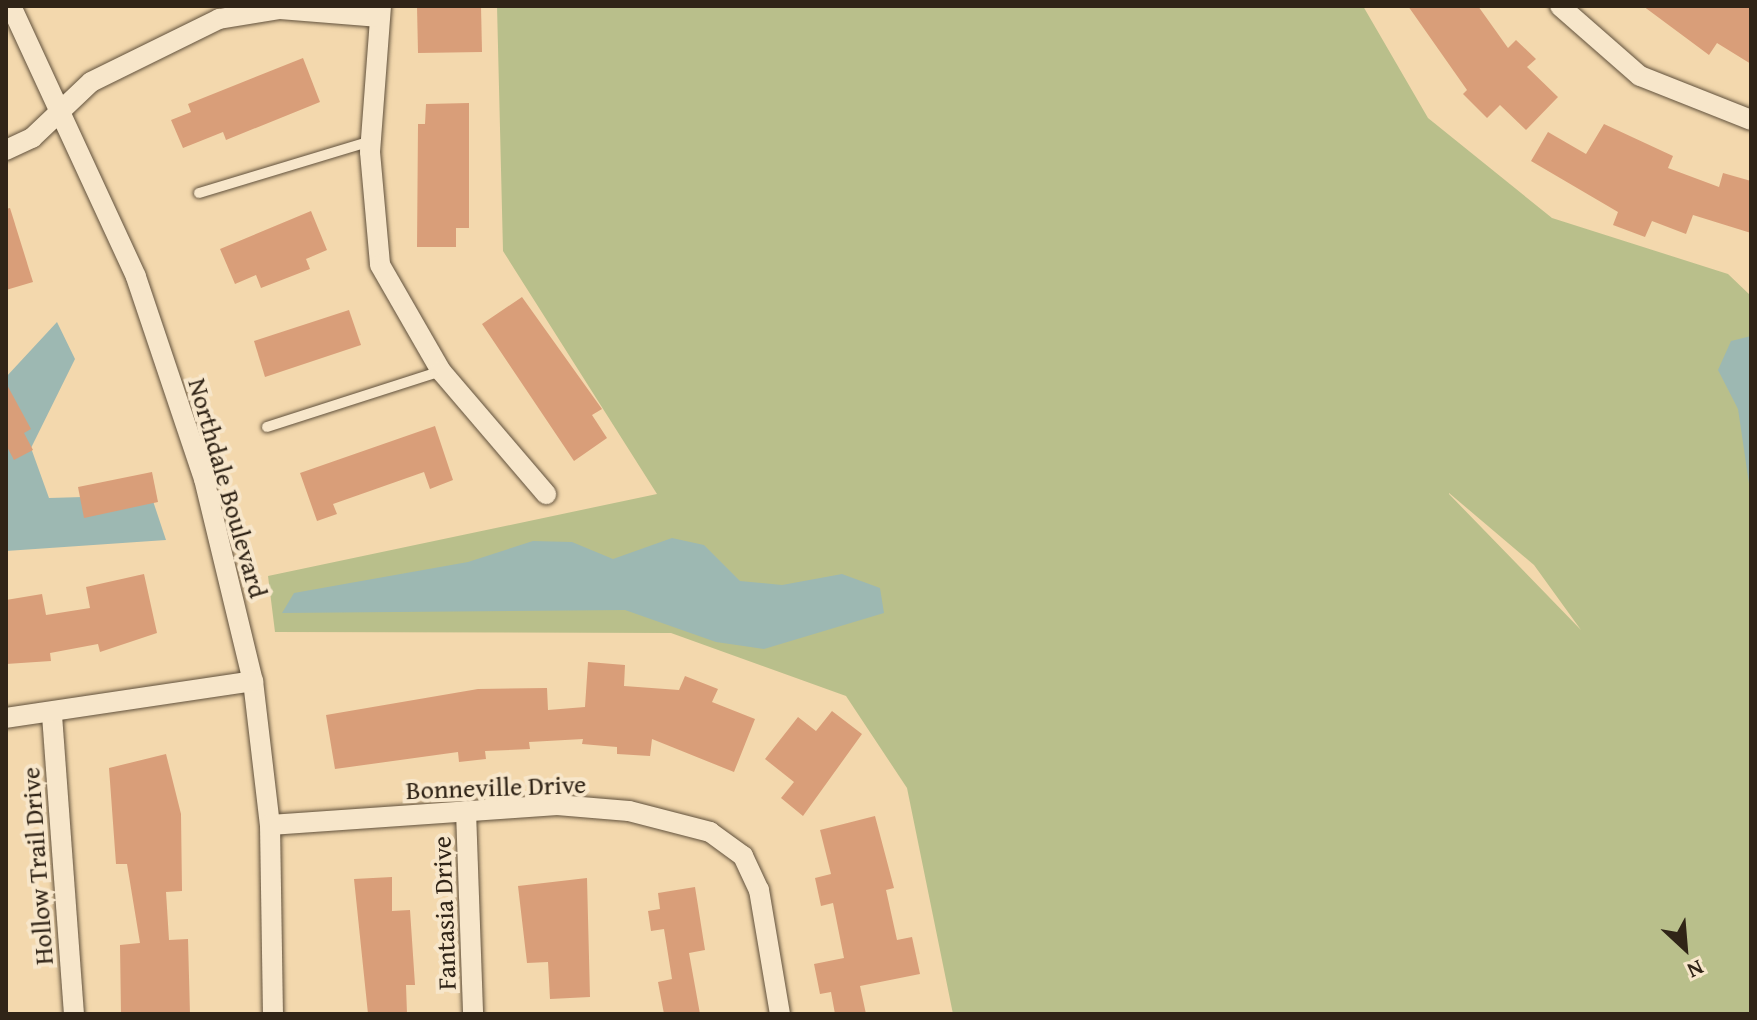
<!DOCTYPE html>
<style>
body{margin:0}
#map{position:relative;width:1757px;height:1020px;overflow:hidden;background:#f3d8ad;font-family:"Gentium Book Plus",serif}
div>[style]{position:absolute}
.green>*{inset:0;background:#b9bf8b}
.water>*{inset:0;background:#9db8b2}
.building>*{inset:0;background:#d99e79}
.roads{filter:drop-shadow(0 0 2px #61513c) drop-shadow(0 0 2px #61513c)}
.lane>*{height:10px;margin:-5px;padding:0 5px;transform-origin:5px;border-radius:5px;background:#f7e6ca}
.street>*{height:20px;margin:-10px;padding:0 10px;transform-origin:10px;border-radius:10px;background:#f7e6ca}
span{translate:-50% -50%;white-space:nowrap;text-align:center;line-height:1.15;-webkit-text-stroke:8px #f7e6ca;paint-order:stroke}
.street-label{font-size:26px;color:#302417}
.frame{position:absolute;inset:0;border:8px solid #302417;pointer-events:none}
.north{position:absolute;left:1645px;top:908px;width:80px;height:80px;-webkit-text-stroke:6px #f7e6ca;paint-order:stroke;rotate:154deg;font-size:22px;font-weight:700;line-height:32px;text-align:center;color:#302417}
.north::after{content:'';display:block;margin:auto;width:28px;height:36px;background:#302417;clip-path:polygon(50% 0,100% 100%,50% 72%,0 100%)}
</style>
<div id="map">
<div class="green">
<div style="clip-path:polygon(evenodd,497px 6px,1363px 6px,1428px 118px,1552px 218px,1728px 274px,1751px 296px,1751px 1014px,953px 1014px,907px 788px,846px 696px,671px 633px,275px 632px,268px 576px,657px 494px,503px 251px,497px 6px,1449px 493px,1534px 565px,1581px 630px,1449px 494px,1449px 493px)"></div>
</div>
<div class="water">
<div style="clip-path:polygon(57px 322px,75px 359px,31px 448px,49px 498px,151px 495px,166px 540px,6px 551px,6px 377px)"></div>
<div style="clip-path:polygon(1751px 336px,1751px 497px,1738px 409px,1718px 370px,1731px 341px)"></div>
<div style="clip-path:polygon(672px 538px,704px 545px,740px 581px,782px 585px,842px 574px,880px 588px,884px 613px,764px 649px,716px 642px,625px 610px,282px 613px,294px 593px,468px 562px,533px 541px,572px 542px,613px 559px)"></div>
</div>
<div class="building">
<div style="clip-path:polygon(417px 6px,481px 6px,482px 52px,418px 53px)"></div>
<div style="clip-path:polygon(1408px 6px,1478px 6px,1508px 48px,1516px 40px,1536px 59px,1527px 67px,1558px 97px,1526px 130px,1500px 105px,1487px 118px,1463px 94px,1467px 90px)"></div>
<div style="clip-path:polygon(1643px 6px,1751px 6px,1751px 64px,1717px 43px,1709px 55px)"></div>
<div style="clip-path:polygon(303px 58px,320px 102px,226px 140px,223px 132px,183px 148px,171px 120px,191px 112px,188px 104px)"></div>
<div style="clip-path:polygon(469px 103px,469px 228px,456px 228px,456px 247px,417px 247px,418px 124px,425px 124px,426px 104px)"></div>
<div style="clip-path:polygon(1604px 124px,1673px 156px,1668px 168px,1719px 187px,1723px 173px,1751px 181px,1751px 233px,1693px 215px,1686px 234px,1652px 221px,1645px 237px,1613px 225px,1618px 212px,1531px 161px,1548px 132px,1586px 154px)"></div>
<div style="clip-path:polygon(10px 208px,33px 282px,6px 290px,6px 209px)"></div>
<div style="clip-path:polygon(311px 211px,327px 250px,306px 259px,310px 269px,261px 288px,256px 275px,235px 284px,220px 249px)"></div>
<div style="clip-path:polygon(522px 297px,602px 409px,592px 415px,607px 438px,574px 461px,482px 324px)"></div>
<div style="clip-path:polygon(349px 310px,361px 345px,265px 377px,254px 341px)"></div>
<div style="clip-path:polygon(6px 383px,31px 429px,24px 433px,33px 450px,14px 460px,6px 445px)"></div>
<div style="clip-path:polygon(435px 426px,453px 480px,430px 489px,424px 472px,333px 504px,337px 514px,317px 521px,300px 473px)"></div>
<div style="clip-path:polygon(152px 472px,158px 502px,84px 518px,78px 487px)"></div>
<div style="clip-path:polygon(144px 574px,157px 633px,100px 652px,98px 644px,50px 653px,51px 661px,6px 664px,6px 600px,42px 594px,46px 615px,90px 608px,86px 587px)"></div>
<div style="clip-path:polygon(588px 662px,625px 665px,624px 686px,679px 690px,685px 676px,718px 689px,712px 702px,755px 719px,734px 772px,652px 739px,650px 756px,617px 754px,617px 747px,582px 744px,583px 739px,529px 742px,530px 749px,485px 751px,486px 759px,459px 762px,458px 752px,335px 769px,326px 715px,478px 689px,547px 688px,548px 710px,585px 707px)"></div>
<div style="clip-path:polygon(832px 711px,862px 734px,803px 816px,781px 798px,794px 782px,765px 759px,798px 717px,816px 731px)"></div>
<div style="clip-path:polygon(166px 754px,181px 814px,182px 891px,166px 892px,169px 940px,188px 939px,190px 1014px,121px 1014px,120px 945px,140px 943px,127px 864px,116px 864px,109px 768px)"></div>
<div style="clip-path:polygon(875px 816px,894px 888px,886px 890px,897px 940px,912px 937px,920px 974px,860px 986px,866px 1014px,835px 1014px,831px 992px,820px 994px,814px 964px,844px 958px,833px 903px,821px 906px,815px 878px,831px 874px,820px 830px)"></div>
<div style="clip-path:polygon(392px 877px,392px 911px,410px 910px,415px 985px,406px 985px,407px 1014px,368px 1014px,354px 879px)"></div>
<div style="clip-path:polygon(587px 878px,590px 997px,550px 999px,548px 962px,527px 963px,518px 886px)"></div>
<div style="clip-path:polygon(695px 887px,705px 950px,689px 953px,700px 1014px,664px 1014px,658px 982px,672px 979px,664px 929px,651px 931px,648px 911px,660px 909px,658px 893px)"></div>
</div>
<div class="roads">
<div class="lane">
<div style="left:199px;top:193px;width:180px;rotate:-16.8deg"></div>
<div style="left:267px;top:427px;width:183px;rotate:-17.8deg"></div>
</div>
<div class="street">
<div style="left:11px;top:6px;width:298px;rotate:65.2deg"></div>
<div style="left:136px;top:277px;width:213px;rotate:71.4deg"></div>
<div style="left:204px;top:479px;width:208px;rotate:76.4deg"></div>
<div style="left:253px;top:681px;width:145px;rotate:83.3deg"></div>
<div style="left:270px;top:825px;width:189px;rotate:89.1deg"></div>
<div style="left:381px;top:6px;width:146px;rotate:94.3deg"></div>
<div style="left:370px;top:152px;width:113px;rotate:84.9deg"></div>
<div style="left:380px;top:265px;width:122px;rotate:60.1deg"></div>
<div style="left:441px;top:371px;width:162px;rotate:49.5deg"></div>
<div style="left:1560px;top:6px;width:106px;rotate:41.2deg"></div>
<div style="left:1640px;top:76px;width:119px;rotate:21.6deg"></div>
<div style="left:6px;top:150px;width:29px;rotate:-25deg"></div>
<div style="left:32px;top:138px;width:81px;rotate:-43.5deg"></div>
<div style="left:91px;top:82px;width:143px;rotate:-26.2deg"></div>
<div style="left:219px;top:19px;width:62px;rotate:-9.3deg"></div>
<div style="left:280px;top:9px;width:100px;rotate:4.6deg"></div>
<div style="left:52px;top:715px;width:300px;rotate:85.8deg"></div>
<div style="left:6px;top:718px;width:250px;rotate:-8.5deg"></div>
<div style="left:466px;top:811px;width:203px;rotate:88deg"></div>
<div style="left:270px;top:825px;width:288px;rotate:-4deg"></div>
<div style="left:557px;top:805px;width:72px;rotate:4.8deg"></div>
<div style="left:629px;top:811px;width:84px;rotate:14.5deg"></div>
<div style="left:710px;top:832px;width:41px;rotate:36deg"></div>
<div style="left:743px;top:856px;width:38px;rotate:65deg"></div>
<div style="left:759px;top:890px;width:126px;rotate:80.4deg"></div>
</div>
</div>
<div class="street-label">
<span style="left:228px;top:488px;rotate:74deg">Northdale Boulevard</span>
<span style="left:496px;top:787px;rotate:-2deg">Bonneville Drive</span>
<span style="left:37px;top:866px;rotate:-94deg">Hollow Trail Drive</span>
<span style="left:444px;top:913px;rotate:-92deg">Fantasia Drive</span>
</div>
<div class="frame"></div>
<div class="north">N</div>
</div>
